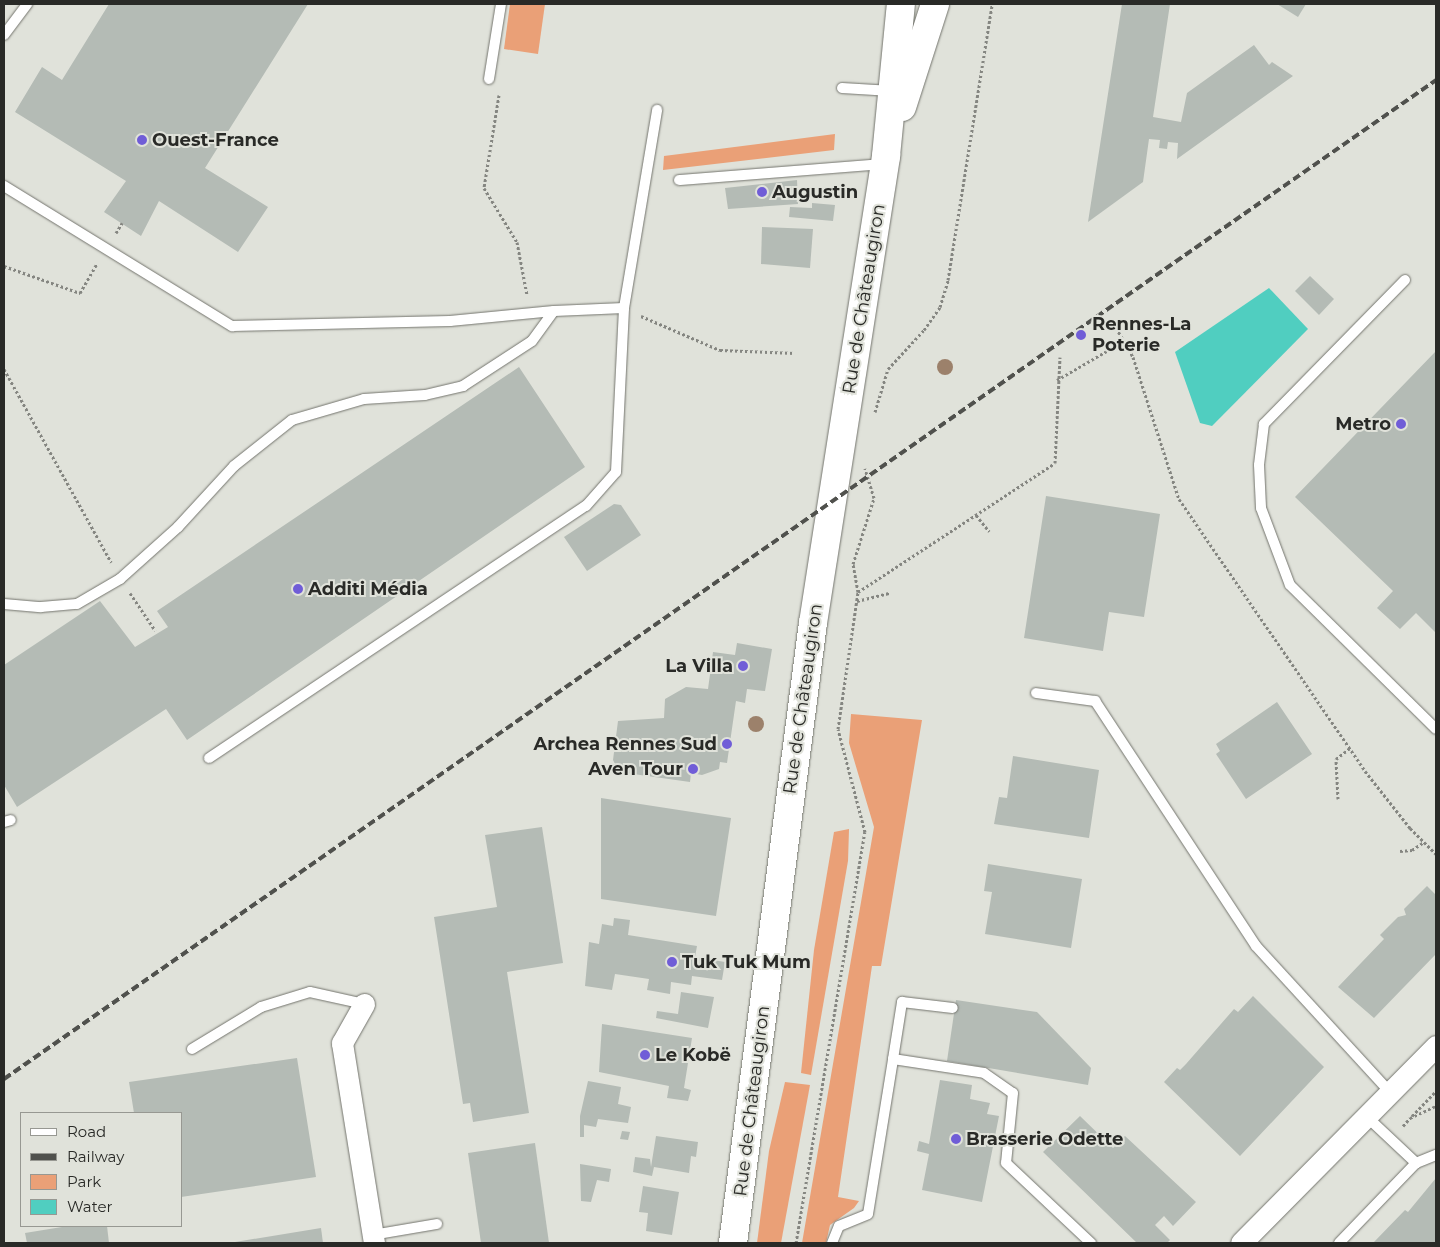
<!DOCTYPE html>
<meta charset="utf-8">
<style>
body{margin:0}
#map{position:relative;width:1440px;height:1247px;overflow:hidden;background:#e0e2da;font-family:Montserrat,sans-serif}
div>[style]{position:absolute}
.green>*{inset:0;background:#eaa077}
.water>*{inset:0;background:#50cec0}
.building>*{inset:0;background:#b4bbb5}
.path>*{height:3px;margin-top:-1.5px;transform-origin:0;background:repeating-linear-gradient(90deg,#858681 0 2.5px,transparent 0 5px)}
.roads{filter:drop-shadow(0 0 1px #73746d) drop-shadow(0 0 1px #73746d)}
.lane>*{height:10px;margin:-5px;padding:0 5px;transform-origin:5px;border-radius:5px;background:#fff}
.street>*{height:21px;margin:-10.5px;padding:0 10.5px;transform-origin:10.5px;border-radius:10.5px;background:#fff}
.secondary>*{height:28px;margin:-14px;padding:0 14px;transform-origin:14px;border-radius:14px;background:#fff}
.rail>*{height:4px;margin-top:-2px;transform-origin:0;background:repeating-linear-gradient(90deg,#50514d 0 8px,transparent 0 12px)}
.trees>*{width:16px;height:16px;margin:-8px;border-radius:50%;background:#9c816b}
.dots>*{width:14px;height:14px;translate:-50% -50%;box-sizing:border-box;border:2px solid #e0e2da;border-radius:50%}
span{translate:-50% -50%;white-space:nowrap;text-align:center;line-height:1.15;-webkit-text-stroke:4px #e0e2da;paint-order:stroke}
.poi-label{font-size:18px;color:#292a27;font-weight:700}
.left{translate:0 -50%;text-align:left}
.right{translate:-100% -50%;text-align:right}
.street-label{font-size:18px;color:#292a27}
.frame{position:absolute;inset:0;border:5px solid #292a27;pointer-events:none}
.legend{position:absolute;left:20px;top:1112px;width:162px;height:115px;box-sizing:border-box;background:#e0e2da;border:1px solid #979892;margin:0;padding:6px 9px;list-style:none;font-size:15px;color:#292a27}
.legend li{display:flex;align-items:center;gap:10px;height:25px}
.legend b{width:25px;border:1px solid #979892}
</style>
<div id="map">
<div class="green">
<div style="clip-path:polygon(510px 4px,545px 4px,538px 54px,504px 49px)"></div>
<div style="clip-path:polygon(835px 134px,834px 150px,663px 170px,664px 156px)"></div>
<div style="clip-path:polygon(851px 714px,922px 720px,881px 966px,872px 966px,838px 1197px,859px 1201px,854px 1208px,830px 1225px,826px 1243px,802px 1243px,874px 827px,849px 743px)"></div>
<div style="clip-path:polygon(849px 829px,848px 861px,811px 1075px,801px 1073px,814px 950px,834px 832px)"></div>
<div style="clip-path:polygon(785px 1082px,810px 1085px,781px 1243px,757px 1243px,769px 1151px)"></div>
</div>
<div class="water">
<div style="clip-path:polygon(1269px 288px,1308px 329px,1212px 426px,1200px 423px,1175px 352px)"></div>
</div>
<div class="building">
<div style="clip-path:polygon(109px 4px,308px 4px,205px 168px,268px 207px,238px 252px,159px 201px,141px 236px,104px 212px,126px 181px,15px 112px,42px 67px,62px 80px)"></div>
<div style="clip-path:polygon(1122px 4px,1170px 4px,1153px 117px,1181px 122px,1187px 93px,1254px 45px,1269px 65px,1272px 62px,1293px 76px,1177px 159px,1178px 143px,1168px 142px,1167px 149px,1159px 148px,1160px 140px,1149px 139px,1143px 182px,1088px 222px)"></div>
<div style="clip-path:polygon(1277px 4px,1306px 4px,1298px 17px)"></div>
<div style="clip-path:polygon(797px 180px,798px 204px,728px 209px,725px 188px)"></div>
<div style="clip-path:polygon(812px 203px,835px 205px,833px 221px,789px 217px,790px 207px,812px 208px)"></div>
<div style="clip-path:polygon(762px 227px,813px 229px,810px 268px,761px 264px)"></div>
<div style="clip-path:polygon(1310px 276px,1334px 299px,1319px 315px,1295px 291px)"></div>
<div style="clip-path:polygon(1436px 351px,1436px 633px,1416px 613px,1400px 629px,1377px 608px,1393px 591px,1295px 497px)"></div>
<div style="clip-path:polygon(519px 367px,585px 467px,187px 740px,166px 709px,17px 807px,4px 785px,4px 665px,100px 601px,135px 647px,168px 627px,157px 611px)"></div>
<div style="clip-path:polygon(1046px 496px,1160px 514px,1144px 617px,1109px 612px,1103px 651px,1024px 638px)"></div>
<div style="clip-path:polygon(614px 504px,621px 505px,641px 535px,587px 571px,564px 537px)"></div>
<div style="clip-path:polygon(737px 643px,772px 649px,765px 691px,747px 689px,745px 703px,736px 701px,727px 763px,720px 762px,719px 769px,702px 775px,691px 773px,690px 782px,619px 772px,613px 760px,618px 721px,664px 718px,665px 699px,686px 687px,708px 689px,713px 652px,735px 655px)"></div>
<div style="clip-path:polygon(1277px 702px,1312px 754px,1246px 799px,1216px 754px,1220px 751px,1216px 744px)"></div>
<div style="clip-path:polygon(1013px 756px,1099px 770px,1089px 838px,994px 824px,999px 797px,1007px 798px)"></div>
<div style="clip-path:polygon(601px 798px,731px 818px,716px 916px,601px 899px)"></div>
<div style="clip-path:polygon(542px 827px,563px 963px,507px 972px,529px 1113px,473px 1122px,470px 1103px,463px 1104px,434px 917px,497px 907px,485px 835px)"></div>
<div style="clip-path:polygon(988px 864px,1082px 879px,1071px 948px,985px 934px,992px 892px,984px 891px)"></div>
<div style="clip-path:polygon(1427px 886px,1436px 895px,1436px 954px,1374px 1018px,1338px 987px,1384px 939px,1380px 935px,1398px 917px,1406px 915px,1404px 909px)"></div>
<div style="clip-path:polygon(614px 918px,630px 920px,628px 935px,697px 946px,695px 957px,725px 962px,722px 980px,692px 976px,691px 985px,671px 982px,670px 994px,647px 990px,649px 979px,615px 974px,612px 990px,585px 986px,589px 942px,599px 944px,602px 924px,613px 926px)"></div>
<div style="clip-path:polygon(681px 992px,714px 997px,708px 1028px,656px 1018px,657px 1011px,678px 1014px)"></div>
<div style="clip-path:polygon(1253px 996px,1324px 1067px,1240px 1156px,1164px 1082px,1177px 1068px,1180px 1070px,1186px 1064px,1234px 1009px,1238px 1012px)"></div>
<div style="clip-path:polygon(956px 1000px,1037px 1012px,1091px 1068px,1088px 1085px,947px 1061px)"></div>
<div style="clip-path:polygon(602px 1024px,692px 1038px,684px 1088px,691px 1090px,688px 1101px,667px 1098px,669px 1086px,599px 1072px)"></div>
<div style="clip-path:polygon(297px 1058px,316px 1177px,181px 1197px,181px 1113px,134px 1113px,129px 1082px)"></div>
<div style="clip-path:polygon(940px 1080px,972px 1085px,970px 1099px,990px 1103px,987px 1114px,999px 1116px,982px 1202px,922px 1190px,929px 1154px,917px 1151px,919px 1141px,929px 1144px)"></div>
<div style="clip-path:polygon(588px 1081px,621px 1087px,618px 1104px,631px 1107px,628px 1123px,598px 1119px,596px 1127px,584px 1125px,584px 1137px,580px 1137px,580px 1116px)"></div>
<div style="clip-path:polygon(1080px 1116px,1113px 1148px,1125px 1136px,1196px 1202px,1173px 1226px,1164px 1216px,1155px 1225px,1170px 1240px,1167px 1243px,1137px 1243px,1043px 1152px)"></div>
<div style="clip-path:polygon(622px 1131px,630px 1132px,628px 1140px,620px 1139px)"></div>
<div style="clip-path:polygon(656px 1136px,698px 1142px,696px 1157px,691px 1156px,689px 1173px,654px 1167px,652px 1176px,633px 1172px,635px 1157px,650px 1159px,651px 1167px)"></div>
<div style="clip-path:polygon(535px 1143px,549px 1243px,481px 1243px,468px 1153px)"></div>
<div style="clip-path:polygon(580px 1164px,611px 1169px,609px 1182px,597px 1180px,591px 1202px,581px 1201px)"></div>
<div style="clip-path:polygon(1436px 1178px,1436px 1243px,1373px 1243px,1405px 1210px,1408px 1212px)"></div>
<div style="clip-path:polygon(643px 1186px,679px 1192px,672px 1235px,646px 1231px,648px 1213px,639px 1212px)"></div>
<div style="clip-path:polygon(68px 1226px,107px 1226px,109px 1243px,27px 1243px,25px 1233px)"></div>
<div style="clip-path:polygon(321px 1228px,323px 1243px,235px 1243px,235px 1242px)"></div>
</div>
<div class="path">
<div style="left:499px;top:95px;width:94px;rotate:99.2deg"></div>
<div style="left:484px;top:188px;width:63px;rotate:58.6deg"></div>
<div style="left:517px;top:242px;width:54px;rotate:79.3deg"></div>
<div style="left:116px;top:233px;width:12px;rotate:-59deg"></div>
<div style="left:4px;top:266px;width:81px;rotate:19.6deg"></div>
<div style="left:80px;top:293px;width:34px;rotate:-60deg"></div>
<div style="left:641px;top:316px;width:86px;rotate:23.3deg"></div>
<div style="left:720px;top:350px;width:75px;rotate:2.3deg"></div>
<div style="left:1111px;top:319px;width:44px;rotate:59.9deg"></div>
<div style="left:1133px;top:357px;width:149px;rotate:72.1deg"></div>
<div style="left:1179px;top:499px;width:330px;rotate:55.6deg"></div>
<div style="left:1365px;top:771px;width:73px;rotate:51.7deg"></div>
<div style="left:1410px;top:828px;width:37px;rotate:45deg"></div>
<div style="left:4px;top:369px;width:221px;rotate:61deg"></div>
<div style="left:1057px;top:380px;width:78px;rotate:-30.2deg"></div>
<div style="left:875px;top:412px;width:45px;rotate:-73.2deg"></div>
<div style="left:888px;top:369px;width:53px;rotate:-47.3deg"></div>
<div style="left:924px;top:330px;width:28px;rotate:-55deg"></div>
<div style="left:940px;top:307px;width:28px;rotate:-73deg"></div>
<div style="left:948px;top:280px;width:279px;rotate:-80.9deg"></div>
<div style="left:976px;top:515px;width:21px;rotate:51deg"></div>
<div style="left:858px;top:592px;width:235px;rotate:-33.2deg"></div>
<div style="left:1055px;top:463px;width:106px;rotate:-87.3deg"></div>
<div style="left:130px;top:593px;width:45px;rotate:56deg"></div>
<div style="left:857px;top:601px;width:34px;rotate:-14deg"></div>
<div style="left:1338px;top:799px;width:40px;rotate:-92.9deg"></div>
<div style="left:1336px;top:759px;width:18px;rotate:-38deg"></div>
<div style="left:1400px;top:851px;width:12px;rotate:-5deg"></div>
<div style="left:1412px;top:850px;width:14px;rotate:-34deg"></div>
<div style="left:1412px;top:1116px;width:35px;rotate:-46deg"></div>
<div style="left:1403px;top:1126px;width:11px;rotate:-49deg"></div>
<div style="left:1410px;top:1118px;width:29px;rotate:-25deg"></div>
<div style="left:796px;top:1243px;width:417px;rotate:-80.5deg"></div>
<div style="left:865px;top:832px;width:106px;rotate:-104.7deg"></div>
<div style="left:838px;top:729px;width:138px;rotate:-81.7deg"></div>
<div style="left:858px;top:592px;width:28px;rotate:-100deg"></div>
<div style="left:853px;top:564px;width:69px;rotate:-72.3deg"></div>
<div style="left:874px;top:498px;width:31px;rotate:-107deg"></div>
</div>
<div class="roads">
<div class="lane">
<div style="left:4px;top:35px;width:39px;rotate:-53deg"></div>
<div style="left:489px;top:79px;width:76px;rotate:-80.9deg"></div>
<div style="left:842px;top:88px;width:50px;rotate:3.4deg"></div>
<div style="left:679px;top:180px;width:206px;rotate:-4.5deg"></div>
<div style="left:4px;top:186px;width:268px;rotate:31.6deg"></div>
<div style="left:232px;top:326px;width:218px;rotate:-1.3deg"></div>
<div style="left:450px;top:321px;width:104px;rotate:-5.5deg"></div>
<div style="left:554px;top:311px;width:70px;rotate:-2.5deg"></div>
<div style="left:624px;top:308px;width:201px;rotate:-80.5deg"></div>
<div style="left:1405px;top:280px;width:202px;rotate:134.4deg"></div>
<div style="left:1264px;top:424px;width:41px;rotate:97deg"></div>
<div style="left:1259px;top:465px;width:43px;rotate:87.3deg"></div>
<div style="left:1261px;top:508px;width:82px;rotate:69.4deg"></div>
<div style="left:1290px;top:585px;width:205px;rotate:44.6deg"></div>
<div style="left:4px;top:604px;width:37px;rotate:5deg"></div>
<div style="left:41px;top:607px;width:36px;rotate:-5deg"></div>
<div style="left:77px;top:604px;width:50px;rotate:-30.2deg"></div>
<div style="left:120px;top:579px;width:78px;rotate:-41.9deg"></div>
<div style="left:178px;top:527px;width:83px;rotate:-47.4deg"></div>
<div style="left:234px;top:466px;width:74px;rotate:-38.4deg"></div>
<div style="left:292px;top:420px;width:75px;rotate:-16.3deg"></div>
<div style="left:364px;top:399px;width:61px;rotate:-3.8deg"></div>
<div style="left:425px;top:395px;width:39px;rotate:-13deg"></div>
<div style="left:463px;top:386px;width:82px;rotate:-33.1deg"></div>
<div style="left:532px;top:341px;width:37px;rotate:-54deg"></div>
<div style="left:1036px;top:693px;width:60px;rotate:7.7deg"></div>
<div style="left:1095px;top:701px;width:293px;rotate:56.7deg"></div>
<div style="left:1256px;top:946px;width:198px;rotate:47.5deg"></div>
<div style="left:209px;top:758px;width:453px;rotate:-33.8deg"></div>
<div style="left:586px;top:506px;width:45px;rotate:-48.6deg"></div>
<div style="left:616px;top:472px;width:164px;rotate:-87.2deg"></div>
<div style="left:4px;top:822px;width:7px;rotate:-16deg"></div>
<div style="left:192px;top:1049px;width:81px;rotate:-31.3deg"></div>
<div style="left:261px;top:1007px;width:51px;rotate:-17deg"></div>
<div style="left:310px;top:992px;width:55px;rotate:12.5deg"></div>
<div style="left:893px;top:1059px;width:58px;rotate:-81deg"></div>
<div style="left:902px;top:1002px;width:51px;rotate:6.7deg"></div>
<div style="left:1366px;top:1116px;width:69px;rotate:43.2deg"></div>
<div style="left:1416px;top:1163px;width:22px;rotate:-22deg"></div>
<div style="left:372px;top:1235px;width:66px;rotate:-9.6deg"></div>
<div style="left:832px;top:1243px;width:18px;rotate:-68deg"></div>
<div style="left:839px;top:1226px;width:31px;rotate:-22deg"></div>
<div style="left:868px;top:1214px;width:157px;rotate:-80.8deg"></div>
<div style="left:893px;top:1059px;width:92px;rotate:8.7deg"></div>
<div style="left:984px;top:1073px;width:35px;rotate:35deg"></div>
<div style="left:1013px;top:1093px;width:70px;rotate:95.7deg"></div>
<div style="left:1006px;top:1163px;width:117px;rotate:43.3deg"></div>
<div style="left:1339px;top:1243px;width:111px;rotate:-46.1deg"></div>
</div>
<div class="street">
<div style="left:364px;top:1004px;width:45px;rotate:119.4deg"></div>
<div style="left:342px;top:1043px;width:203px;rotate:80.9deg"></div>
<div style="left:1241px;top:1243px;width:277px;rotate:-45.3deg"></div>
</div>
<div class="secondary">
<div style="left:902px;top:107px;width:108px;rotate:-72.2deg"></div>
<div style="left:733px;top:1243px;width:625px;rotate:-82.65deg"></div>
<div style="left:813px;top:623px;width:473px;rotate:-81.1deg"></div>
<div style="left:886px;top:156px;width:153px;rotate:-84.4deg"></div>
</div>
</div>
<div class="rail">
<div style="left:4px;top:1079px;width:1746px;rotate:-34.9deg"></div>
</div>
<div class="trees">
<div style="left:945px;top:367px"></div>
<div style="left:756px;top:724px"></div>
</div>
<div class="dots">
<div style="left:142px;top:140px;background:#705dd7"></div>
<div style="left:762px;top:192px;background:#705dd7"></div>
<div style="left:1081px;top:335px;background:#705dd7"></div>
<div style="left:1401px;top:424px;background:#705dd7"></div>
<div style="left:298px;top:589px;background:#705dd7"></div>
<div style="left:743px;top:666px;background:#705dd7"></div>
<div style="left:727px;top:744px;background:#705dd7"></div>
<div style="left:693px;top:769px;background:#705dd7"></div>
<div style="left:672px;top:962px;background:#705dd7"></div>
<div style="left:645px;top:1055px;background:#705dd7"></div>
<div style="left:956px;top:1139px;background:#705dd7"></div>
</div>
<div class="poi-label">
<span class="left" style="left:152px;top:140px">Ouest-France</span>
<span class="left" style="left:772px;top:192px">Augustin</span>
<span class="left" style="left:1092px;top:335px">Rennes-La<br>Poterie</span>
<span class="right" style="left:1391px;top:424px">Metro</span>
<span class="left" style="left:308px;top:589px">Additi Média</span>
<span class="right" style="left:733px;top:666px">La Villa</span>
<span class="right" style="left:717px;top:744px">Archea Rennes Sud</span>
<span class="right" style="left:683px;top:769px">Aven Tour</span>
<span class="left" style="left:682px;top:962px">Tuk Tuk Mum</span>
<span class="left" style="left:655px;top:1055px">Le Kobë</span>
<span class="left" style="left:966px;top:1139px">Brasserie Odette</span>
</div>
<div class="street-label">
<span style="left:864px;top:299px;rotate:-81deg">Rue de Châteaugiron</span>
<span style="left:803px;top:699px;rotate:-82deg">Rue de Châteaugiron</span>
<span style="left:752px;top:1101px;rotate:-83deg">Rue de Châteaugiron</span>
</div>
<div class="frame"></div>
<ul class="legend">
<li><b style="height:6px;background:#fff"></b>Road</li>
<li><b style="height:6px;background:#50514d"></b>Railway</li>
<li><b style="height:14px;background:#eaa077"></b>Park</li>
<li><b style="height:14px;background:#50cec0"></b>Water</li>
</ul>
</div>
